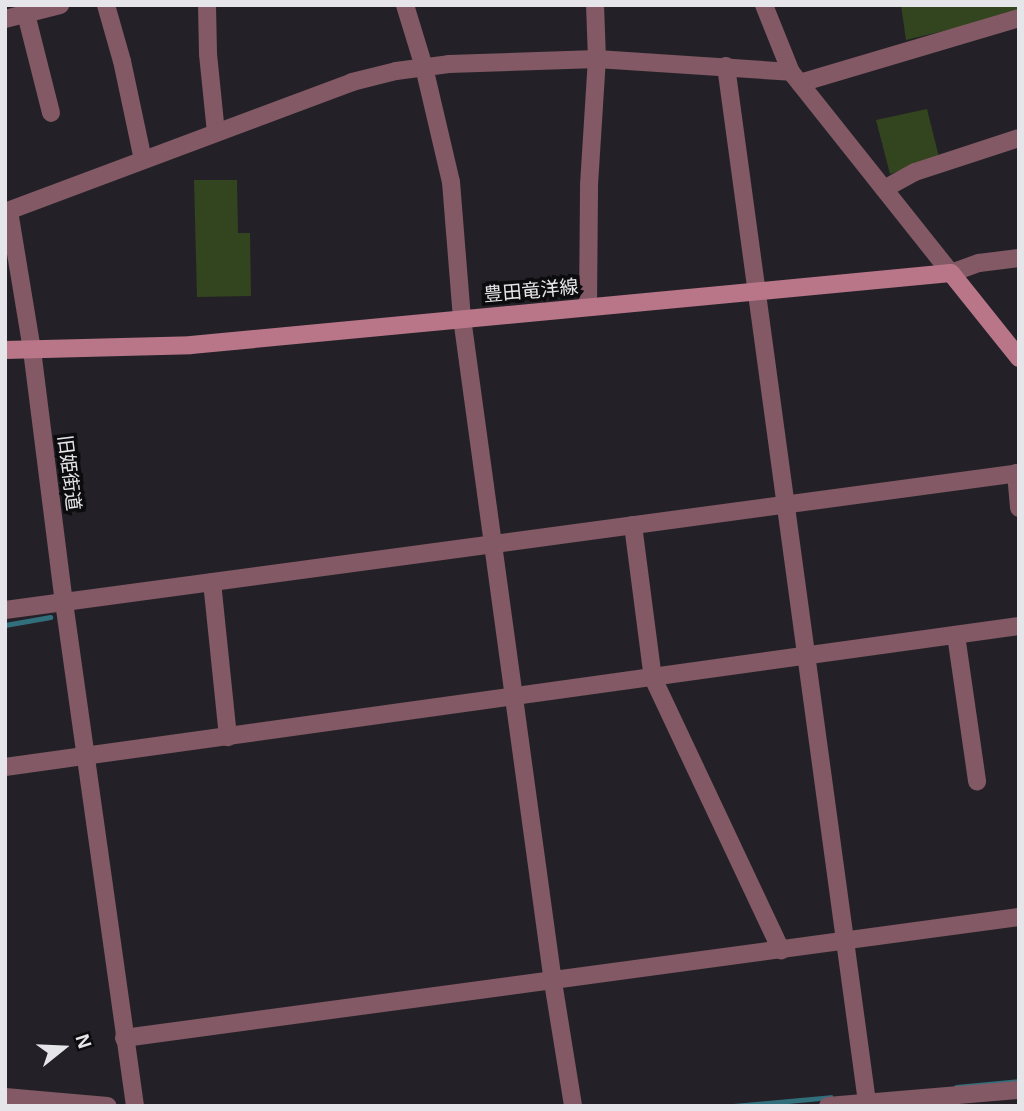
<!DOCTYPE html>
<meta charset="utf-8">
<style>
body{margin:0}
#map{position:relative;width:1024px;height:1111px;overflow:hidden;background:#232127;font-family:Helvetica,"Noto Sans JP",sans-serif}
div>[style]{position:absolute}
.green>*{inset:0;background:#32451e}
.stream>*{height:5px;margin:-2.5px;padding:0 2.5px;transform-origin:2.5px;border-radius:2.5px;background:#316f7d}
.minor>*{height:18px;margin:-9px;padding:0 9px;transform-origin:9px;border-radius:9px;background:#825964}
.tertiary>*{height:18px;margin:-9px;padding:0 9px;transform-origin:9px;border-radius:9px;background:#825964}
.secondary>*{height:18px;margin:-9px;padding:0 9px;transform-origin:9px;border-radius:9px;background:#b97689}
span{translate:-50% -50%;white-space:nowrap;text-align:center;line-height:1.15;-webkit-text-stroke:7px #0c0c0e;paint-order:stroke}
.street-label{font-size:19px;color:#e6e5e9}
.frame{position:absolute;inset:0;border:7px solid #e6e5e9;pointer-events:none}
.north{position:absolute;left:28px;top:1013px;width:70px;height:70px;-webkit-text-stroke:5px #0c0c0e;paint-order:stroke;rotate:72deg;font-size:19px;font-weight:700;line-height:28px;text-align:center;color:#e6e5e9}
.north::after{content:'';display:block;margin:auto;width:24px;height:32px;background:#e6e5e9;clip-path:polygon(50% 0,100% 100%,50% 72%,0 100%)}
</style>
<div id="map">
<div class="green">
<div style="clip-path:polygon(901px 5px,1019px 5px,1019px 13px,906px 40px)"></div>
<div style="clip-path:polygon(927px 109px,939px 157px,890px 174px,876px 120px)"></div>
<div style="clip-path:polygon(194px 180px,237px 180px,238px 233px,250px 233px,251px 296px,197px 297px)"></div>
</div>
<div class="stream">
<div style="left:5px;top:625px;width:46px;rotate:-10.1deg"></div>
<div style="left:956px;top:1087px;width:63px;rotate:-5.4deg"></div>
<div style="left:733px;top:1106px;width:98px;rotate:-5.2deg"></div>
</div>
<div class="minor">
<div style="left:106px;top:5px;width:58px;rotate:74.1deg"></div>
<div style="left:122px;top:61px;width:101px;rotate:78deg"></div>
<div style="left:207px;top:5px;width:49px;rotate:88.8deg"></div>
<div style="left:208px;top:54px;width:79px;rotate:84.2deg"></div>
<div style="left:405px;top:5px;width:65px;rotate:73deg"></div>
<div style="left:424px;top:67px;width:118px;rotate:76.8deg"></div>
<div style="left:451px;top:182px;width:136px;rotate:85.4deg"></div>
<div style="left:462px;top:318px;width:670px;rotate:82.2deg"></div>
<div style="left:553px;top:982px;width:126px;rotate:80.8deg"></div>
<div style="left:764px;top:5px;width:72px;rotate:68.1deg"></div>
<div style="left:791px;top:72px;width:257px;rotate:51.5deg"></div>
<div style="left:951px;top:273px;width:30px;rotate:-20deg"></div>
<div style="left:979px;top:263px;width:40px;rotate:-7.1deg"></div>
<div style="left:26px;top:14px;width:102px;rotate:75.8deg"></div>
<div style="left:5px;top:19px;width:57px;rotate:-14.3deg"></div>
<div style="left:726px;top:66px;width:1046px;rotate:82.25deg"></div>
<div style="left:800px;top:83px;width:228px;rotate:-16.5deg"></div>
<div style="left:884px;top:189px;width:35px;rotate:-29deg"></div>
<div style="left:915px;top:172px;width:109px;rotate:-18.1deg"></div>
<div style="left:9px;top:211px;width:141px;rotate:80.6deg"></div>
<div style="left:32px;top:350px;width:254px;rotate:82.8deg"></div>
<div style="left:5px;top:212px;width:371px;rotate:-20.5deg"></div>
<div style="left:352px;top:82px;width:45px;rotate:-14deg"></div>
<div style="left:396px;top:71px;width:53px;rotate:-7.5deg"></div>
<div style="left:449px;top:64px;width:148px;rotate:-1.9deg"></div>
<div style="left:597px;top:59px;width:194px;rotate:3.8deg"></div>
<div style="left:588px;top:307px;width:122px;rotate:-89.5deg"></div>
<div style="left:589px;top:185px;width:126px;rotate:-86.4deg"></div>
<div style="left:597px;top:59px;width:54px;rotate:-92.1deg"></div>
<div style="left:1016px;top:473px;width:35px;rotate:85deg"></div>
<div style="left:633px;top:525px;width:154px;rotate:82.6deg"></div>
<div style="left:653px;top:678px;width:301px;rotate:64.8deg"></div>
<div style="left:212px;top:582px;width:156px;rotate:84.1deg"></div>
<div style="left:5px;top:610px;width:1023px;rotate:-7.69deg"></div>
<div style="left:956px;top:635px;width:148px;rotate:81.8deg"></div>
<div style="left:5px;top:767px;width:1024px;rotate:-7.92deg"></div>
<div style="left:124px;top:1038px;width:903px;rotate:-7.7deg"></div>
<div style="left:5px;top:1097px;width:103px;rotate:5deg"></div>
<div style="left:828px;top:1106px;width:192px;rotate:-4.8deg"></div>
</div>
<div class="tertiary">
<div style="left:64px;top:602px;width:509px;rotate:81.98deg"></div>
</div>
<div class="secondary">
<div style="left:5px;top:350px;width:186px;rotate:-1.5deg"></div>
<div style="left:191px;top:345px;width:763px;rotate:-5.41deg"></div>
<div style="left:951px;top:273px;width:109px;rotate:51.3deg"></div>
</div>
<div class="street-label">
<span style="left:531px;top:291px;rotate:-5deg">豊田竜洋線</span>
<span style="left:69px;top:473px;rotate:83deg">旧姫街道</span>
</div>
<div class="frame"></div>
<div class="north">N</div>
</div>
